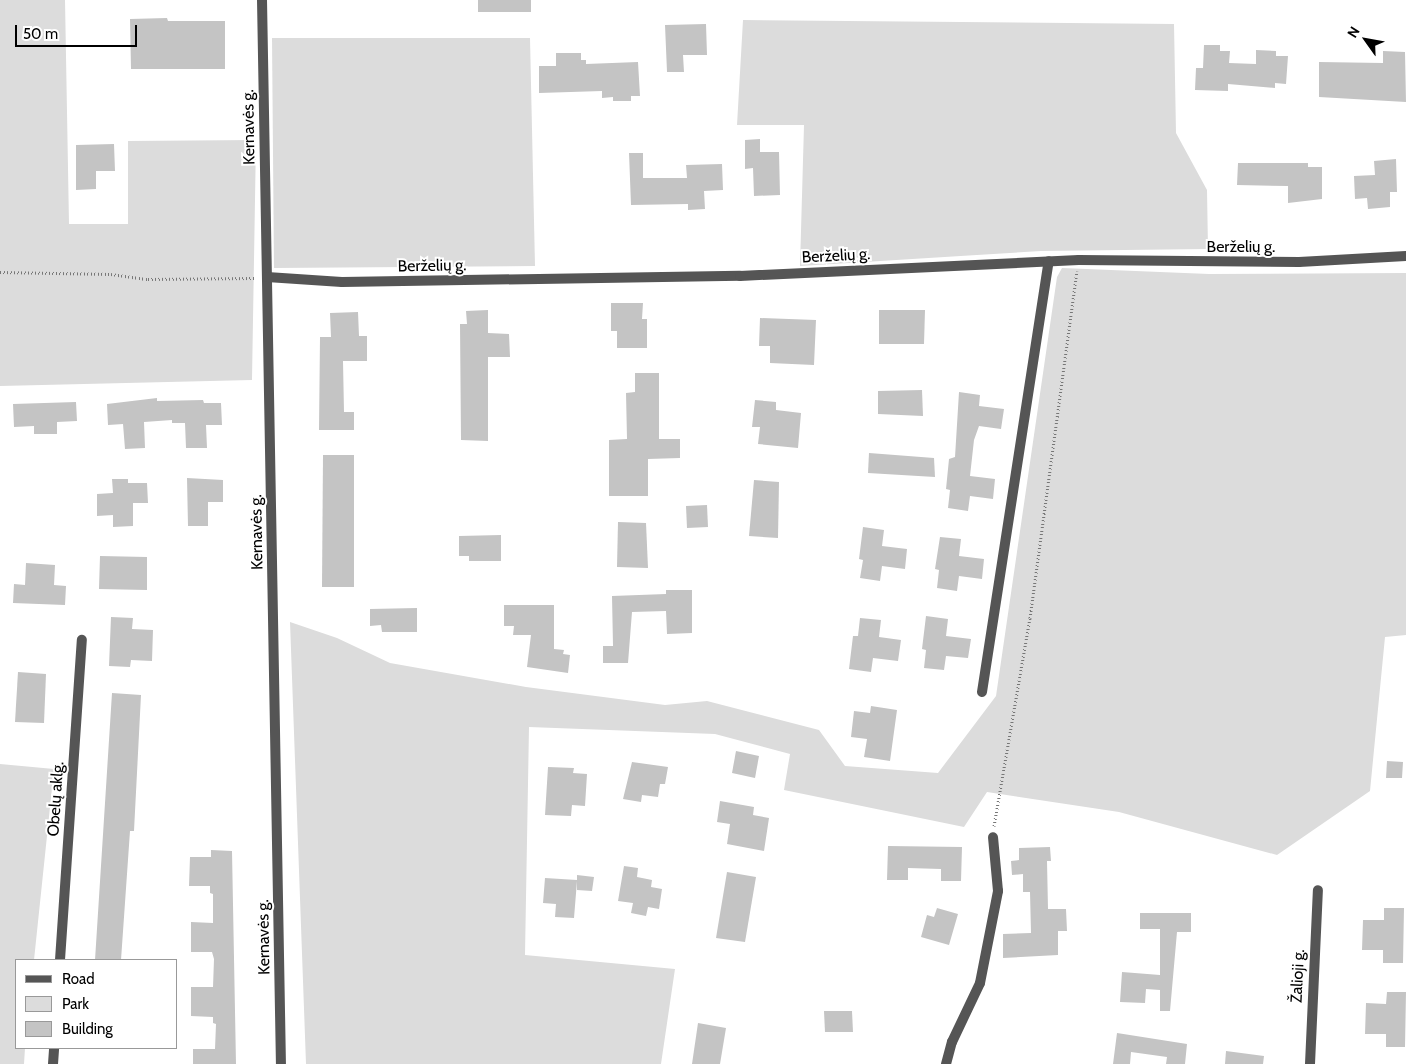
<!DOCTYPE html>
<meta charset="utf-8">
<style>
body{margin:0}
#map{position:relative;width:1406px;height:1064px;overflow:hidden;background:#fff;font-family:Cabin,sans-serif}
div>[style]{position:absolute}
.green>*{inset:0;background:#dcdcdc}
.building>*{inset:0;background:#c4c4c4}
.path>*{height:3px;margin-top:-1.5px;transform-origin:0;background:repeating-linear-gradient(90deg,#777 0 1px,transparent 0 3.5px)}
.minor>*{height:10px;margin:-5px;padding:0 5px;transform-origin:5px;border-radius:5px;background:#555}
span{translate:-50% -50%;white-space:nowrap;text-align:center;line-height:1.15;-webkit-text-stroke:4px #fff;paint-order:stroke}
.street-label{font-size:16px;color:#000}
.legend{position:absolute;left:15px;top:959px;width:162px;height:90px;box-sizing:border-box;background:#fff;border:1px solid #999;margin:0;padding:6px 9px;list-style:none;font-size:15px;color:#000}
.legend li{display:flex;align-items:center;gap:10px;height:25px}
.legend b{width:25px;border:1px solid #999}
.north{position:absolute;left:1341px;top:15px;width:50px;height:50px;-webkit-text-stroke:4px #fff;paint-order:stroke;rotate:302deg;font-size:14px;font-weight:700;line-height:20px;text-align:center;color:#000}
.north::after{content:'';display:block;margin:auto;width:18px;height:22px;background:#000;clip-path:polygon(50% 0,100% 100%,50% 72%,0 100%)}
.scale{position:absolute;left:15px;top:25px;width:122px;height:22px;box-sizing:border-box;border:2px solid #000;border-top:0;padding-left:6px;font-size:15px;line-height:18px;white-space:nowrap;color:#000;-webkit-text-stroke:4px #fff;paint-order:stroke}
</style>
<div id="map">
<div class="green">
<div style="clip-path:polygon(0 0,65px 0,69px 224px,128px 224px,128px 141px,256px 140px,252px 380px,0 386px)"></div>
<div style="clip-path:polygon(743px 20px,1174px 24px,1176px 133px,1207px 190px,1208px 249px,1041px 251px,800px 266px,804px 125px,737px 125px)"></div>
<div style="clip-path:polygon(272px 38px,530px 38px,535px 266px,274px 268px)"></div>
<div style="clip-path:polygon(1062px 268px,1209px 274px,1406px 273px,1406px 635px,1385px 637px,1370px 791px,1277px 855px,1119px 812px,987px 792px,964px 827px,784px 790px,790px 754px,715px 734px,529px 727px,525px 955px,675px 969px,661px 1064px,306px 1064px,290px 622px,337px 638px,390px 663px,526px 687px,665px 705px,707px 701px,819px 730px,845px 766px,938px 773px,996px 696px,1057px 277px)"></div>
<div style="clip-path:polygon(0 764px,54px 769px,34px 960px,16px 960px,16px 1048px,25px 1048px,24px 1064px,0 1064px)"></div>
</div>
<div class="building">
<div style="clip-path:polygon(478px 0,531px 0,531px 12px,478px 12px)"></div>
<div style="clip-path:polygon(167px 18px,168px 21px,225px 21px,225px 69px,131px 69px,130px 19px)"></div>
<div style="clip-path:polygon(706px 24px,707px 55px,683px 55px,684px 72px,667px 72px,665px 25px)"></div>
<div style="clip-path:polygon(1204px 45px,1220px 45px,1220px 51px,1230px 51px,1229px 63px,1256px 64px,1256px 50px,1276px 51px,1276px 56px,1288px 56px,1286px 84px,1275px 83px,1275px 88px,1228px 84px,1228px 91px,1195px 90px,1196px 68px,1203px 68px)"></div>
<div style="clip-path:polygon(1383px 51px,1405px 52px,1406px 102px,1319px 97px,1319px 62px,1383px 63px)"></div>
<div style="clip-path:polygon(556px 53px,581px 53px,581px 60px,586px 60px,586px 64px,638px 62px,640px 96px,631px 96px,631px 101px,613px 101px,613px 97px,602px 98px,602px 91px,539px 93px,539px 66px,556px 66px)"></div>
<div style="clip-path:polygon(760px 139px,760px 152px,779px 152px,780px 195px,754px 196px,753px 168px,745px 169px,745px 140px)"></div>
<div style="clip-path:polygon(114px 144px,115px 171px,96px 171px,96px 189px,76px 190px,76px 145px)"></div>
<div style="clip-path:polygon(629px 153px,643px 153px,643px 178px,687px 178px,686px 165px,722px 164px,723px 190px,704px 191px,705px 209px,688px 210px,688px 204px,631px 205px)"></div>
<div style="clip-path:polygon(1396px 159px,1397px 192px,1390px 192px,1390px 207px,1368px 209px,1367px 198px,1355px 199px,1354px 176px,1375px 175px,1374px 161px)"></div>
<div style="clip-path:polygon(1238px 163px,1308px 163px,1308px 167px,1322px 167px,1322px 199px,1288px 203px,1288px 186px,1237px 185px)"></div>
<div style="clip-path:polygon(611px 303px,643px 303px,642px 319px,647px 319px,647px 348px,617px 348px,617px 331px,611px 331px)"></div>
<div style="clip-path:polygon(488px 310px,488px 333px,509px 334px,510px 357px,488px 357px,488px 441px,461px 440px,460px 324px,467px 324px,466px 311px)"></div>
<div style="clip-path:polygon(879px 310px,925px 310px,924px 344px,879px 344px)"></div>
<div style="clip-path:polygon(358px 312px,359px 336px,367px 336px,367px 361px,343px 361px,344px 412px,354px 412px,354px 430px,319px 430px,320px 337px,331px 337px,330px 313px)"></div>
<div style="clip-path:polygon(760px 318px,816px 320px,814px 365px,770px 363px,770px 346px,759px 346px)"></div>
<div style="clip-path:polygon(635px 373px,659px 373px,659px 439px,680px 439px,680px 458px,648px 459px,648px 496px,609px 496px,609px 440px,627px 439px,626px 393px,635px 392px)"></div>
<div style="clip-path:polygon(922px 390px,923px 416px,878px 414px,878px 391px)"></div>
<div style="clip-path:polygon(959px 392px,980px 395px,979px 406px,1004px 409px,1001px 429px,979px 426px,974px 440px,970px 476px,995px 479px,993px 499px,970px 496px,968px 511px,948px 508px,950px 490px,946px 489px,949px 459px,955px 457px)"></div>
<div style="clip-path:polygon(157px 398px,157px 401px,203px 400px,204px 403px,221px 403px,222px 425px,206px 425px,207px 448px,186px 448px,185px 423px,172px 423px,172px 420px,144px 422px,145px 448px,125px 449px,123px 424px,108px 425px,107px 404px)"></div>
<div style="clip-path:polygon(755px 400px,776px 402px,776px 410px,801px 413px,798px 448px,758px 444px,760px 427px,752px 427px)"></div>
<div style="clip-path:polygon(76px 402px,77px 421px,57px 422px,57px 434px,34px 434px,34px 426px,14px 427px,13px 404px)"></div>
<div style="clip-path:polygon(869px 453px,934px 458px,935px 477px,868px 473px)"></div>
<div style="clip-path:polygon(323px 455px,354px 455px,354px 587px,322px 587px)"></div>
<div style="clip-path:polygon(187px 478px,223px 480px,223px 502px,208px 502px,208px 526px,188px 526px)"></div>
<div style="clip-path:polygon(112px 479px,128px 479px,128px 483px,147px 483px,148px 503px,133px 503px,133px 526px,113px 527px,113px 515px,97px 516px,97px 494px,113px 493px)"></div>
<div style="clip-path:polygon(754px 480px,779px 482px,778px 538px,749px 536px)"></div>
<div style="clip-path:polygon(707px 505px,708px 527px,687px 528px,686px 506px)"></div>
<div style="clip-path:polygon(618px 522px,646px 523px,648px 568px,617px 567px)"></div>
<div style="clip-path:polygon(863px 527px,884px 530px,882px 546px,907px 549px,905px 569px,882px 566px,880px 581px,860px 578px,863px 560px,859px 559px)"></div>
<div style="clip-path:polygon(501px 535px,501px 561px,469px 561px,469px 556px,459px 556px,459px 536px)"></div>
<div style="clip-path:polygon(940px 537px,961px 539px,959px 556px,984px 559px,982px 579px,959px 576px,957px 591px,937px 588px,939px 570px,935px 569px)"></div>
<div style="clip-path:polygon(100px 556px,147px 557px,147px 590px,99px 589px)"></div>
<div style="clip-path:polygon(26px 563px,55px 565px,54px 585px,66px 586px,65px 605px,13px 603px,14px 584px,25px 585px)"></div>
<div style="clip-path:polygon(666px 590px,692px 590px,692px 633px,667px 634px,666px 611px,632px 612px,628px 663px,603px 663px,603px 646px,613px 646px,612px 596px,666px 594px)"></div>
<div style="clip-path:polygon(504px 605px,554px 605px,554px 649px,564px 650px,563px 654px,570px 655px,568px 673px,527px 667px,531px 635px,513px 635px,514px 626px,504px 626px)"></div>
<div style="clip-path:polygon(417px 608px,417px 632px,382px 632px,381px 625px,370px 626px,370px 609px)"></div>
<div style="clip-path:polygon(926px 616px,948px 619px,946px 636px,971px 639px,968px 658px,946px 656px,944px 670px,924px 668px,926px 650px,922px 649px)"></div>
<div style="clip-path:polygon(111px 617px,133px 618px,132px 629px,153px 630px,152px 661px,131px 660px,130px 667px,109px 666px)"></div>
<div style="clip-path:polygon(860px 618px,881px 620px,879px 637px,901px 640px,898px 661px,873px 658px,871px 672px,849px 669px,853px 636px,858px 636px)"></div>
<div style="clip-path:polygon(18px 672px,46px 674px,44px 723px,15px 722px)"></div>
<div style="clip-path:polygon(112px 693px,141px 695px,134px 831px,130px 831px,121px 960px,95px 960px)"></div>
<div style="clip-path:polygon(871px 706px,897px 710px,890px 761px,864px 757px,867px 739px,851px 737px,854px 711px,870px 713px)"></div>
<div style="clip-path:polygon(736px 751px,759px 756px,755px 778px,732px 773px)"></div>
<div style="clip-path:polygon(1387px 761px,1403px 762px,1402px 778px,1386px 778px)"></div>
<div style="clip-path:polygon(632px 762px,668px 767px,665px 784px,660px 784px,658px 797px,642px 795px,641px 802px,623px 799px)"></div>
<div style="clip-path:polygon(548px 767px,574px 768px,573px 773px,587px 774px,585px 806px,572px 805px,571px 816px,545px 815px)"></div>
<div style="clip-path:polygon(720px 801px,754px 807px,753px 815px,769px 818px,764px 851px,727px 844px,730px 824px,717px 822px)"></div>
<div style="clip-path:polygon(888px 846px,962px 847px,961px 881px,941px 881px,941px 869px,908px 868px,908px 880px,887px 880px)"></div>
<div style="clip-path:polygon(1050px 847px,1051px 861px,1047px 861px,1048px 909px,1066px 909px,1067px 931px,1058px 931px,1058px 955px,1003px 958px,1003px 934px,1031px 933px,1030px 892px,1023px 892px,1023px 874px,1012px 875px,1011px 861px,1019px 860px,1019px 848px)"></div>
<div style="clip-path:polygon(211px 850px,232px 851px,236px 1064px,193px 1064px,193px 1049px,215px 1049px,216px 1024px,213px 1023px,213px 1017px,191px 1016px,191px 987px,213px 987px,214px 959px,212px 952px,191px 952px,191px 922px,213px 923px,213px 894px,210px 893px,210px 886px,189px 886px,190px 857px,211px 857px)"></div>
<div style="clip-path:polygon(624px 866px,638px 868px,637px 877px,652px 880px,651px 887px,662px 889px,659px 909px,648px 907px,646px 916px,631px 913px,633px 903px,618px 901px)"></div>
<div style="clip-path:polygon(727px 872px,756px 877px,745px 942px,716px 938px)"></div>
<div style="clip-path:polygon(577px 875px,594px 877px,592px 891px,577px 890px,577px 881px,574px 918px,555px 917px,556px 904px,543px 903px,545px 878px,577px 880px)"></div>
<div style="clip-path:polygon(937px 908px,958px 914px,949px 945px,921px 937px,927px 915px,934px 917px)"></div>
<div style="clip-path:polygon(1384px 908px,1404px 908px,1403px 963px,1383px 963px,1383px 950px,1362px 950px,1363px 920px,1384px 920px)"></div>
<div style="clip-path:polygon(1140px 913px,1191px 913px,1191px 932px,1177px 932px,1170px 1011px,1160px 1011px,1160px 990px,1146px 989px,1145px 1003px,1120px 1002px,1122px 972px,1160px 975px,1160px 929px,1140px 929px)"></div>
<div style="clip-path:polygon(1387px 992px,1406px 992px,1405px 1047px,1386px 1047px,1386px 1034px,1365px 1034px,1366px 1003px,1386px 1004px)"></div>
<div style="clip-path:polygon(824px 1011px,852px 1011px,853px 1032px,825px 1032px)"></div>
<div style="clip-path:polygon(698px 1023px,726px 1028px,720px 1064px,692px 1064px)"></div>
<div style="clip-path:polygon(1117px 1033px,1187px 1044px,1185px 1064px,1166px 1064px,1167px 1057px,1131px 1052px,1130px 1064px,1113px 1064px)"></div>
<div style="clip-path:polygon(1226px 1051px,1264px 1056px,1263px 1064px,1225px 1064px)"></div>
</div>
<div class="path">
<div style="left:0;top:272px;width:111px;rotate:1deg"></div>
<div style="left:111px;top:274px;width:37px;rotate:8deg"></div>
<div style="left:148px;top:279px;width:106px;rotate:-0.5deg"></div>
<div style="left:994px;top:826px;width:211px;rotate:-80.2deg"></div>
<div style="left:1030px;top:618px;width:350px;rotate:-82.3deg"></div>
</div>
<div class="minor">
<div style="left:262px;top:0;width:1064px;rotate:88.98deg"></div>
<div style="left:267px;top:277px;width:75px;rotate:3.8deg"></div>
<div style="left:342px;top:282px;width:398px;rotate:-0.9deg"></div>
<div style="left:740px;top:276px;width:339px;rotate:-2.7deg"></div>
<div style="left:1079px;top:260px;width:220px;rotate:0.5deg"></div>
<div style="left:1299px;top:262px;width:107px;rotate:-3.2deg"></div>
<div style="left:982px;top:692px;width:436px;rotate:-81.2deg"></div>
<div style="left:60px;top:960px;width:321px;rotate:-86.1deg"></div>
<div style="left:53px;top:1064px;width:16px;rotate:-86deg"></div>
<div style="left:946px;top:1064px;width:23px;rotate:-75deg"></div>
<div style="left:952px;top:1042px;width:65px;rotate:-64.6deg"></div>
<div style="left:980px;top:983px;width:94px;rotate:-78.9deg"></div>
<div style="left:998px;top:891px;width:54px;rotate:-95.3deg"></div>
<div style="left:1310px;top:1064px;width:174px;rotate:-87.4deg"></div>
</div>
<div class="street-label">
<span style="left:249px;top:127px;rotate:-91deg">Kernavės g.</span>
<span style="left:1241px;top:247px">Berželių g.</span>
<span style="left:836px;top:256px;rotate:-3deg">Berželių g.</span>
<span style="left:432px;top:266px;rotate:-1deg">Berželių g.</span>
<span style="left:257px;top:532px;rotate:-91deg">Kernavės g.</span>
<span style="left:56px;top:799px;rotate:-86deg">Obelų aklg.</span>
<span style="left:264px;top:937px;rotate:-91deg">Kernavės g.</span>
<span style="left:1298px;top:976px;rotate:-87deg">Žalioji g.</span>
</div>
<ul class="legend">
<li><b style="height:6px;background:#555"></b>Road</li>
<li><b style="height:14px;background:#dcdcdc"></b>Park</li>
<li><b style="height:14px;background:#c4c4c4"></b>Building</li>
</ul>
<div class="north">N</div>
<div class="scale">50 m</div>
</div>
